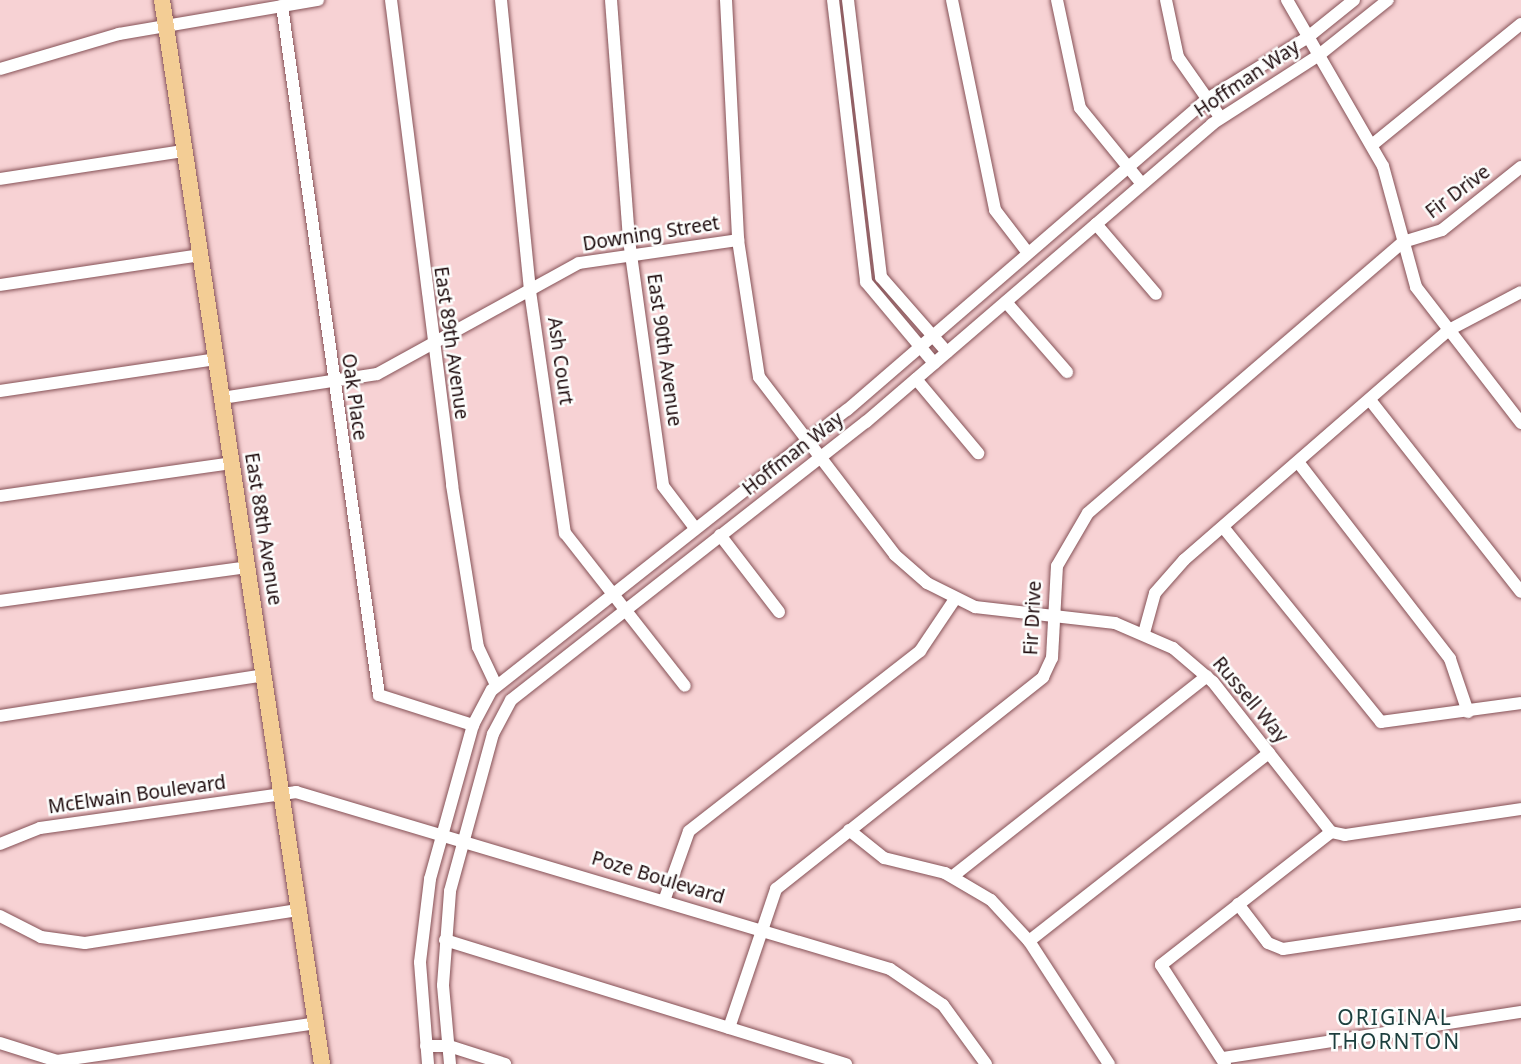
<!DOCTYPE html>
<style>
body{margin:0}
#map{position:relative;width:1521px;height:1064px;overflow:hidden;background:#f7d2d4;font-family:"Noto Sans",sans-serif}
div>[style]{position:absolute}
.roads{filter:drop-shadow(0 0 2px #855156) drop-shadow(0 0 2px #855156)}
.minor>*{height:12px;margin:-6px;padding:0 6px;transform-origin:6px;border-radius:6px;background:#fff}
.major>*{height:16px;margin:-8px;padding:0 8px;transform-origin:8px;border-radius:8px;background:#f3cd95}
span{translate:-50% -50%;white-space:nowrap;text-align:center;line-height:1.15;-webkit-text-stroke:5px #fdfefd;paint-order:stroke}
.street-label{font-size:19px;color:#1b080a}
.neighbourhood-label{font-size:21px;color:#1c3f3e;letter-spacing:2px}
</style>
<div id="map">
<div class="roads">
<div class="minor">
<div style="left:391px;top:0;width:489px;rotate:82.8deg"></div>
<div style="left:452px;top:485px;width:164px;rotate:80.9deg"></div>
<div style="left:478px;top:647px;width:42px;rotate:64.7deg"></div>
<div style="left:501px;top:0;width:292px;rotate:84.3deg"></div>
<div style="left:530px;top:291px;width:245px;rotate:81.8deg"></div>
<div style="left:565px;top:533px;width:194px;rotate:51.9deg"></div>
<div style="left:611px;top:0;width:241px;rotate:85.7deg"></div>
<div style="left:629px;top:240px;width:248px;rotate:82.1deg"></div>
<div style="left:663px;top:486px;width:53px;rotate:52.7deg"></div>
<div style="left:726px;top:0;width:240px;rotate:87.1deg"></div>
<div style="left:738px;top:240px;width:139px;rotate:81.3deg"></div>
<div style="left:759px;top:377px;width:224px;rotate:52.6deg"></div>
<div style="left:895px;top:555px;width:43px;rotate:41.2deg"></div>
<div style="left:927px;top:583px;width:54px;rotate:26.6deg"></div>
<div style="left:975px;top:607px;width:141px;rotate:6.5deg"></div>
<div style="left:1115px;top:623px;width:63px;rotate:23.3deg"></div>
<div style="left:1173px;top:648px;width:52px;rotate:40.4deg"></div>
<div style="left:1213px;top:682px;width:191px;rotate:51.8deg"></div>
<div style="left:1331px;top:832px;width:14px;rotate:12deg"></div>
<div style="left:1345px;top:835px;width:178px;rotate:-8.4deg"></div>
<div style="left:833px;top:0;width:284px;rotate:83.3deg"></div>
<div style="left:866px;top:282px;width:106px;rotate:50deg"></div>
<div style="left:848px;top:0;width:279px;rotate:83.2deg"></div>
<div style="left:881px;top:277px;width:100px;rotate:48.7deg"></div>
<div style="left:952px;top:0;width:214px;rotate:78.4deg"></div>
<div style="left:995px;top:210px;width:54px;rotate:52.5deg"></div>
<div style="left:1057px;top:0;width:110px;rotate:78deg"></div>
<div style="left:1080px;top:108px;width:98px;rotate:50.8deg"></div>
<div style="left:1166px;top:0;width:58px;rotate:78.1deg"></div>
<div style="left:1178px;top:57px;width:73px;rotate:55deg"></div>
<div style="left:1287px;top:0;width:192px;rotate:60deg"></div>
<div style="left:1383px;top:166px;width:125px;rotate:74.7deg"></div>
<div style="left:1416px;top:287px;width:172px;rotate:52.3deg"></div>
<div style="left:282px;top:6px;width:696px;rotate:81.99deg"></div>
<div style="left:379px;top:695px;width:99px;rotate:17.7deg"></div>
<div style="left:0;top:69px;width:124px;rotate:-16.4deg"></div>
<div style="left:119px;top:34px;width:202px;rotate:-9.7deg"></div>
<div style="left:1372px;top:145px;width:192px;rotate:-39.1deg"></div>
<div style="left:0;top:179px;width:186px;rotate:-8.7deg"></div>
<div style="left:1096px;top:224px;width:92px;rotate:49.4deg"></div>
<div style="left:0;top:285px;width:202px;rotate:-8.5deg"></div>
<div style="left:1006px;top:302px;width:93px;rotate:48.9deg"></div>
<div style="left:916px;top:379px;width:97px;rotate:50deg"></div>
<div style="left:0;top:391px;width:218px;rotate:-8.4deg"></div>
<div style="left:222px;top:398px;width:157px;rotate:-8.8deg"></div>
<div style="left:377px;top:374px;width:230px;rotate:-28.8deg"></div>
<div style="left:579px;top:263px;width:161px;rotate:-8.2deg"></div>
<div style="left:1370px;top:400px;width:244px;rotate:51.8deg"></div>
<div style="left:1298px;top:462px;width:249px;rotate:52.3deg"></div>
<div style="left:1450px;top:659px;width:56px;rotate:71.2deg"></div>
<div style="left:0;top:496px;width:233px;rotate:-8.1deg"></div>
<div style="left:1223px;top:527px;width:251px;rotate:51deg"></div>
<div style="left:1381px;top:722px;width:141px;rotate:-7.7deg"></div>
<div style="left:720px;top:535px;width:97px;rotate:52.5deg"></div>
<div style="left:0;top:601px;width:249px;rotate:-7.8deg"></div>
<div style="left:1144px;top:633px;width:41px;rotate:-74.6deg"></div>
<div style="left:1155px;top:593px;width:44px;rotate:-48.7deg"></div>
<div style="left:1184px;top:560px;width:351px;rotate:-41deg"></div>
<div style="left:1449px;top:330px;width:81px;rotate:-27.8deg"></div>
<div style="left:0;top:716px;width:267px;rotate:-8.8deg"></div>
<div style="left:849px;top:830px;width:45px;rotate:38.7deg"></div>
<div style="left:884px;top:858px;width:63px;rotate:13.8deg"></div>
<div style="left:945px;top:873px;width:53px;rotate:30.4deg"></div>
<div style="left:991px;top:900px;width:56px;rotate:47.2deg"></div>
<div style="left:1029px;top:941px;width:147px;rotate:57deg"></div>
<div style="left:0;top:844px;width:43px;rotate:-21.8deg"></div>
<div style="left:40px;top:828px;width:259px;rotate:-8deg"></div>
<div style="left:296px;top:792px;width:620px;rotate:16.59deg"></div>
<div style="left:890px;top:969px;width:64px;rotate:34.2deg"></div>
<div style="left:943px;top:1005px;width:73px;rotate:53.9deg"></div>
<div style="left:953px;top:876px;width:323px;rotate:-38.2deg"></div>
<div style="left:664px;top:901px;width:74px;rotate:-70.3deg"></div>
<div style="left:689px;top:831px;width:293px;rotate:-37.9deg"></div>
<div style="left:920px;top:651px;width:63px;rotate:-56.1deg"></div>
<div style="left:1238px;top:904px;width:49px;rotate:52.4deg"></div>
<div style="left:1268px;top:943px;width:16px;rotate:22deg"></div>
<div style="left:1283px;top:949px;width:241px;rotate:-8.4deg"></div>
<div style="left:0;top:916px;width:46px;rotate:27.1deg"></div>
<div style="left:41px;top:937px;width:44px;rotate:7.8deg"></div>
<div style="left:85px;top:943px;width:217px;rotate:-8.8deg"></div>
<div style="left:445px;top:940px;width:420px;rotate:17.2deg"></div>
<div style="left:1029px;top:941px;width:305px;rotate:-38.1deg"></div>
<div style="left:729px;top:1028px;width:147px;rotate:-71.3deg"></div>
<div style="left:776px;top:889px;width:341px;rotate:-38.4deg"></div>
<div style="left:1043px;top:677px;width:21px;rotate:-65deg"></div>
<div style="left:1052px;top:658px;width:92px;rotate:-86.9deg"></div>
<div style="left:1057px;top:566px;width:61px;rotate:-59.7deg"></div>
<div style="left:1088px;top:513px;width:416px;rotate:-40.7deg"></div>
<div style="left:1403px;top:242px;width:41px;rotate:-17.1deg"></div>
<div style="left:1442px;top:230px;width:101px;rotate:-38.6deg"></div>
<div style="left:0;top:1043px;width:60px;rotate:17.5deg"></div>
<div style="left:57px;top:1061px;width:262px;rotate:-8.3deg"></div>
<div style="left:426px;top:1046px;width:23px"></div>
<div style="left:449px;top:1046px;width:59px;rotate:17.8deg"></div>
<div style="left:1223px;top:1058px;width:302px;rotate:-8.8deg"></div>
<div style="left:428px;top:1064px;width:102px;rotate:-94.5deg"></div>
<div style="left:420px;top:962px;width:84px;rotate:-83.1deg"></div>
<div style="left:430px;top:879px;width:160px;rotate:-74.4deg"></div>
<div style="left:473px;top:725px;width:40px;rotate:-62deg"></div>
<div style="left:492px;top:690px;width:452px;rotate:-38.3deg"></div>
<div style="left:847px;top:410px;width:476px;rotate:-40.8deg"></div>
<div style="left:1207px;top:99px;width:119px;rotate:-31.5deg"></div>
<div style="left:1308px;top:37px;width:59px;rotate:-38.8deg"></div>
<div style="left:450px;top:1064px;width:79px;rotate:-95.1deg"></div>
<div style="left:443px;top:985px;width:94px;rotate:-85.7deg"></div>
<div style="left:450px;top:891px;width:163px;rotate:-74.7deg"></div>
<div style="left:493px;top:734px;width:38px;rotate:-62deg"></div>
<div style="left:511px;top:700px;width:451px;rotate:-38.1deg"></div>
<div style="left:866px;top:422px;width:457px;rotate:-40.7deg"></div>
<div style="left:1212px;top:124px;width:127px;rotate:-32.8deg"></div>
<div style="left:1319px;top:55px;width:88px;rotate:-38.6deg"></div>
<div style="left:1225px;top:1064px;width:118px;rotate:-122.9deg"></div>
<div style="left:1161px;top:965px;width:216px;rotate:-38deg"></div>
</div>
<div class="major">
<div style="left:162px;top:0;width:1076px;rotate:81.45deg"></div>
</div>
</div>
<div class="street-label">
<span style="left:1247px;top:79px;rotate:-34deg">Hoffman Way</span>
<span style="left:1458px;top:192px;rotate:-37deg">Fir Drive</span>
<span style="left:651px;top:234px;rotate:-9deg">Downing Street</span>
<span style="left:451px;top:343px;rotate:82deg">East 89th Avenue</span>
<span style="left:664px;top:350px;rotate:82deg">East 90th Avenue</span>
<span style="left:560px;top:361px;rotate:82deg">Ash Court</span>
<span style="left:354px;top:397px;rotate:82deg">Oak Place</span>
<span style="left:793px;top:454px;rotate:-38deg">Hoffman Way</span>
<span style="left:263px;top:529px;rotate:81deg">East 88th Avenue</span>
<span style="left:1033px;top:618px;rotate:-87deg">Fir Drive</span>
<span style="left:1250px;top:700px;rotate:50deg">Russell Way</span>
<span style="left:137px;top:795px;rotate:-8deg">McElwain Boulevard</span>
<span style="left:658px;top:878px;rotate:17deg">Poze Boulevard</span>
</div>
<div class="neighbourhood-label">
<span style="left:1395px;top:1029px">ORIGINAL<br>THORNTON</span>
</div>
</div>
